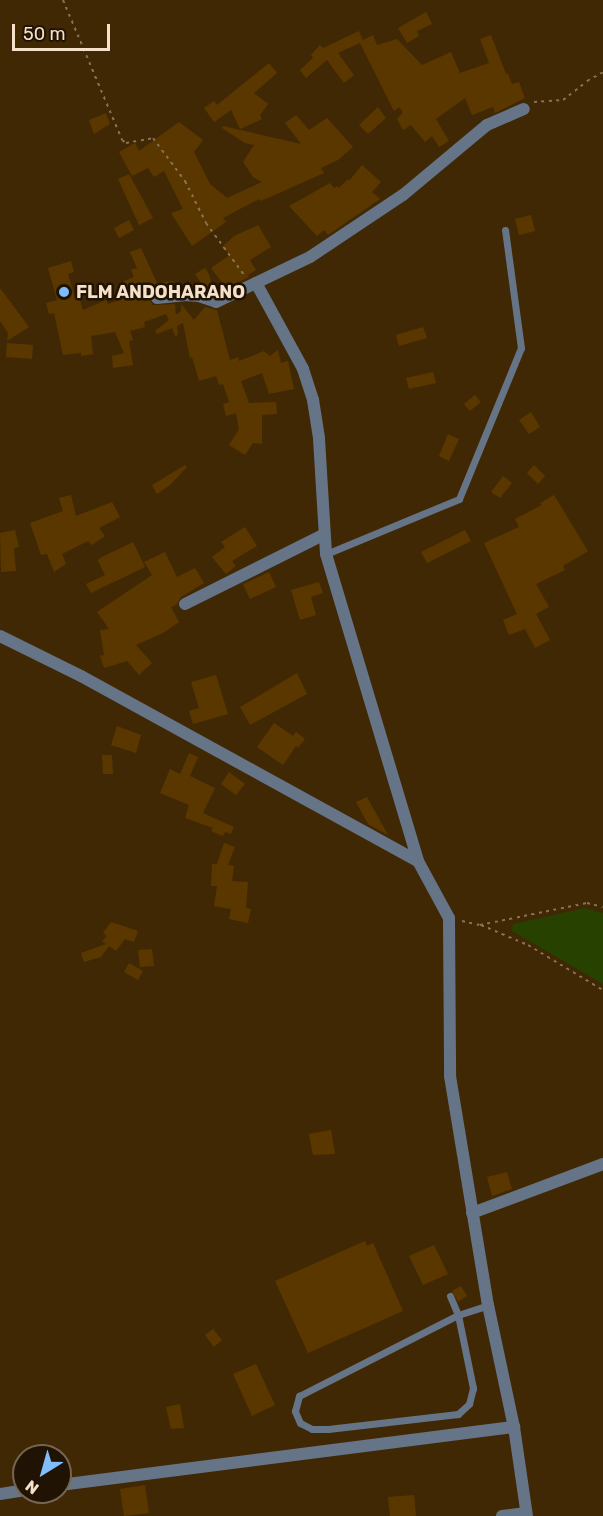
<!DOCTYPE html>
<style>
body{margin:0}
#map{position:relative;width:603px;height:1516px;overflow:hidden;background:#402805;font-family:Rubik,sans-serif}
div>[style]{position:absolute}
.green>*{inset:0;background:#274100}
.building>*{inset:0;background:#5b3700}
.path>*{height:2px;margin-top:-1px;transform-origin:0;background:repeating-linear-gradient(90deg,#887154 0 3px,transparent 0 7.5px)}
.service>*{height:7px;margin:-3.5px;padding:0 3.5px;transform-origin:3.5px;border-radius:3.5px;background:#657587}
.minor>*{height:12px;margin:-6px;padding:0 6px;transform-origin:6px;border-radius:6px;background:#657587}
.dots>*{width:16px;height:16px;translate:-50% -50%;box-sizing:border-box;border:3px solid #211303;border-radius:50%}
span{translate:-50% -50%;white-space:nowrap;text-align:center;line-height:1.15;-webkit-text-stroke:5px #211303;paint-order:stroke}
.poi-label{font-size:18px;color:#f5e0ca;font-weight:700}
.left{translate:0 -50%;text-align:left}
.north{position:absolute;left:12px;top:1444px;width:60px;height:60px;box-sizing:border-box;background:#211303;border:2px solid #766553;border-radius:50%;rotate:217deg;font-size:16px;font-weight:700;line-height:24px;text-align:center;color:#f5e0ca}
.north::after{content:'';display:block;margin:auto;width:21px;height:27px;background:#81bdfa;clip-path:polygon(50% 0,100% 100%,50% 72%,0 100%)}
.scale{position:absolute;left:12px;top:24px;width:98px;height:27px;box-sizing:border-box;border:3px solid #f5e0ca;border-top:0;padding-left:8px;font-size:18px;line-height:21px;white-space:nowrap;color:#f5e0ca;-webkit-text-stroke:4px #211303;paint-order:stroke}
</style>
<div id="map">
<div class="green">
<div style="clip-path:polygon(585px 908px,603px 913px,603px 984px,512px 931px,513px 924px)"></div>
</div>
<div class="building">
<div style="clip-path:polygon(426px 12px,432px 24px,417px 31px,419px 36px,407px 43px,398px 28px)"></div>
<div style="clip-path:polygon(359px 31px,363px 40px,373px 35px,377px 45px,397px 39px,422px 65px,451px 52px,460px 73px,489px 63px,480px 39px,491px 35px,506px 74px,508px 74px,512px 84px,519px 82px,525px 98px,495px 113px,493px 107px,472px 115px,465px 98px,436px 119px,449px 141px,439px 147px,432px 136px,425px 142px,411px 125px,403px 130px,397px 119px,403px 112px,399px 107px,394px 111px,360px 43px,338px 53px,354px 75px,344px 83px,327px 60px,306px 78px,300px 70px,313px 58px,311px 55px,320px 45px,323px 48px)"></div>
<div style="clip-path:polygon(269px 63px,277px 73px,254px 93px,268px 104px,260px 115px,262px 119px,240px 129px,231px 110px,214px 122px,204px 108px,214px 101px,217px 105px)"></div>
<div style="clip-path:polygon(378px 107px,386px 118px,368px 134px,359px 125px)"></div>
<div style="clip-path:polygon(106px 113px,110px 124px,94px 134px,89px 120px)"></div>
<div style="clip-path:polygon(296px 115px,309px 130px,327px 118px,353px 147px,338px 160px,321px 168px,324px 173px,261px 201px,259px 199px,223px 218px,226px 222px,192px 246px,171px 213px,183px 209px,164px 171px,154px 177px,148px 168px,132px 176px,119px 152px,135px 143px,139px 151px,179px 122px,203px 140px,194px 152px,210px 184px,227px 198px,262px 182px,253px 177px,243px 162px,254px 145px,245px 143px,222px 128px,223px 126px,301px 144px,285px 123px)"></div>
<div style="clip-path:polygon(362px 165px,381px 182px,372px 192px,380px 199px,328px 235px,324px 230px,317px 236px,289px 206px,330px 183px,334px 188px,337px 186px,339px 188px,348px 179px,349px 181px)"></div>
<div style="clip-path:polygon(129px 174px,153px 218px,139px 225px,118px 179px)"></div>
<div style="clip-path:polygon(531px 215px,535px 231px,519px 235px,515px 219px)"></div>
<div style="clip-path:polygon(129px 220px,134px 230px,119px 238px,114px 228px)"></div>
<div style="clip-path:polygon(258px 225px,271px 247px,250px 260px,256px 270px,248px 275px,249px 277px,226px 288px,211px 268px,230px 255px,222px 247px,234px 236px)"></div>
<div style="clip-path:polygon(141px 248px,157px 283px,173px 281px,173px 288px,152px 292px,149px 299px,153px 305px,175px 304px,176px 315px,181px 311px,181px 304px,194px 320px,205px 307px,217px 310px,230px 360px,238px 357px,239px 361px,264px 351px,270px 356px,278px 350px,281px 363px,288px 361px,294px 389px,269px 394px,262px 373px,241px 381px,249px 403px,276px 402px,277px 414px,262px 415px,262px 444px,253px 443px,245px 455px,229px 445px,239px 429px,236px 413px,226px 416px,223px 404px,229px 402px,223px 384px,219px 385px,216px 376px,199px 381px,192px 357px,190px 358px,183px 323px,177px 326px,178px 335px,175px 336px,172px 328px,157px 334px,155px 331px,169px 320px,166px 314px,144px 322px,145px 327px,130px 331px,133px 340px,129px 341px,133px 365px,113px 368px,112px 356px,124px 353px,115px 332px,91px 336px,93px 354px,81px 356px,81px 353px,63px 355px,54px 313px,49px 314px,46px 303px,57px 300px,48px 268px,71px 261px,74px 272px,68px 274px,75px 298px,79px 297px,83px 310px,106px 300px,108px 304px,127px 297px,122px 282px,134px 277px,131px 270px,137px 268px,130px 252px)"></div>
<div style="clip-path:polygon(205px 268px,209px 274px,213px 292px,206px 290px,195px 274px)"></div>
<div style="clip-path:polygon(0 288px,29px 327px,7px 341px,8px 333px,0 321px)"></div>
<div style="clip-path:polygon(423px 327px,427px 338px,399px 346px,396px 335px)"></div>
<div style="clip-path:polygon(7px 343px,33px 345px,32px 359px,6px 357px)"></div>
<div style="clip-path:polygon(433px 372px,436px 383px,409px 389px,406px 378px)"></div>
<div style="clip-path:polygon(475px 395px,481px 402px,470px 411px,464px 404px)"></div>
<div style="clip-path:polygon(531px 412px,540px 427px,529px 434px,519px 420px)"></div>
<div style="clip-path:polygon(448px 434px,459px 439px,449px 461px,439px 456px)"></div>
<div style="clip-path:polygon(185px 465px,187px 467px,169px 486px,157px 494px,152px 485px)"></div>
<div style="clip-path:polygon(534px 465px,545px 476px,538px 484px,527px 473px)"></div>
<div style="clip-path:polygon(503px 476px,512px 483px,500px 498px,491px 492px)"></div>
<div style="clip-path:polygon(71px 495px,76px 516px,112px 502px,120px 517px,99px 528px,105px 536px,92px 545px,88px 541px,62px 554px,66px 564px,54px 572px,47px 554px,41px 555px,30px 523px,63px 511px,59px 498px)"></div>
<div style="clip-path:polygon(554px 495px,588px 551px,563px 566px,565px 570px,536px 584px,549px 607px,536px 614px,550px 640px,535px 648px,525px 629px,509px 635px,503px 620px,517px 614px,484px 543px,519px 527px,515px 519px,542px 505px,540px 503px)"></div>
<div style="clip-path:polygon(245px 527px,257px 546px,232px 561px,236px 566px,226px 574px,212px 557px,225px 547px,221px 542px)"></div>
<div style="clip-path:polygon(15px 530px,19px 547px,14px 548px,16px 571px,1px 572px,0 533px)"></div>
<div style="clip-path:polygon(465px 530px,471px 541px,427px 563px,421px 552px)"></div>
<div style="clip-path:polygon(133px 542px,145px 567px,91px 593px,86px 584px,105px 575px,98px 561px,100px 558px)"></div>
<div style="clip-path:polygon(165px 552px,177px 577px,195px 568px,204px 583px,181px 597px,177px 604px,171px 607px,179px 622px,163px 633px,136px 645px,152px 663px,139px 675px,127px 661px,104px 668px,100px 656px,104px 655px,100px 630px,109px 629px,97px 612px,152px 575px,144px 562px)"></div>
<div style="clip-path:polygon(269px 572px,276px 587px,250px 599px,243px 584px)"></div>
<div style="clip-path:polygon(319px 582px,323px 593px,311px 597px,316px 615px,300px 620px,291px 590px)"></div>
<div style="clip-path:polygon(297px 673px,307px 694px,250px 725px,240px 707px)"></div>
<div style="clip-path:polygon(216px 675px,228px 714px,193px 724px,189px 711px,199px 708px,191px 682px)"></div>
<div style="clip-path:polygon(274px 723px,293px 736px,296px 732px,305px 739px,298px 748px,296px 746px,283px 765px,257px 747px)"></div>
<div style="clip-path:polygon(117px 726px,141px 735px,136px 753px,111px 745px)"></div>
<div style="clip-path:polygon(189px 753px,198px 757px,190px 776px,215px 788px,203px 813px,234px 827px,231px 834px,225px 832px,223px 836px,211px 831px,213px 828px,185px 818px,189px 805px,160px 793px,170px 769px,180px 774px)"></div>
<div style="clip-path:polygon(102px 755px,112px 755px,113px 774px,103px 774px)"></div>
<div style="clip-path:polygon(229px 772px,245px 784px,236px 795px,221px 784px)"></div>
<div style="clip-path:polygon(367px 797px,388px 835px,368px 824px,356px 802px)"></div>
<div style="clip-path:polygon(224px 843px,235px 847px,228px 865px,234px 866px,232px 881px,248px 882px,246px 908px,251px 909px,248px 923px,229px 919px,231px 909px,214px 906px,217px 886px,211px 886px,212px 864px,217px 864px)"></div>
<div style="clip-path:polygon(111px 922px,138px 931px,134px 942px,125px 939px,116px 951px,109px 946px,101px 957px,84px 962px,81px 953px,106px 944px,102px 941px,107px 936px,103px 933px)"></div>
<div style="clip-path:polygon(152px 949px,154px 966px,140px 967px,138px 950px)"></div>
<div style="clip-path:polygon(129px 963px,143px 971px,138px 980px,124px 972px)"></div>
<div style="clip-path:polygon(331px 1130px,335px 1154px,313px 1155px,309px 1134px)"></div>
<div style="clip-path:polygon(507px 1172px,512px 1189px,492px 1196px,487px 1177px)"></div>
<div style="clip-path:polygon(365px 1241px,367px 1246px,373px 1243px,403px 1311px,308px 1353px,275px 1281px)"></div>
<div style="clip-path:polygon(434px 1245px,448px 1274px,423px 1285px,409px 1256px)"></div>
<div style="clip-path:polygon(461px 1286px,467px 1296px,458px 1302px,452px 1291px)"></div>
<div style="clip-path:polygon(213px 1329px,222px 1340px,214px 1347px,205px 1335px)"></div>
<div style="clip-path:polygon(256px 1364px,275px 1405px,252px 1416px,233px 1374px)"></div>
<div style="clip-path:polygon(180px 1404px,184px 1428px,171px 1429px,166px 1407px)"></div>
<div style="clip-path:polygon(145px 1485px,149px 1513px,124px 1516px,120px 1489px)"></div>
<div style="clip-path:polygon(414px 1495px,416px 1516px,390px 1516px,388px 1497px)"></div>
</div>
<div class="path">
<div style="left:63px;top:0;width:152px;rotate:67.1deg"></div>
<div style="left:122px;top:140px;width:5px;rotate:37deg"></div>
<div style="left:126px;top:143px;width:27px;rotate:-10deg"></div>
<div style="left:153px;top:138px;width:54px;rotate:53.3deg"></div>
<div style="left:185px;top:181px;width:47px;rotate:63.4deg"></div>
<div style="left:206px;top:223px;width:64px;rotate:53.8deg"></div>
<div style="left:534px;top:102px;width:29px;rotate:-4deg"></div>
<div style="left:563px;top:100px;width:31px;rotate:-38deg"></div>
<div style="left:587px;top:81px;width:18px;rotate:-29deg"></div>
<div style="left:462px;top:921px;width:18px;rotate:13deg"></div>
<div style="left:480px;top:925px;width:109px;rotate:-11.6deg"></div>
<div style="left:587px;top:903px;width:16px;rotate:14deg"></div>
<div style="left:481px;top:925px;width:51px;rotate:23.1deg"></div>
<div style="left:528px;top:945px;width:87px;rotate:31deg"></div>
</div>
<div class="service">
<div style="left:326px;top:554px;width:144px;rotate:-22.5deg"></div>
<div style="left:459px;top:499px;width:163px;rotate:-67.7deg"></div>
<div style="left:521px;top:348px;width:119px;rotate:-97.7deg"></div>
<div style="left:450px;top:1296px;width:21px;rotate:67deg"></div>
<div style="left:458px;top:1315px;width:75px;rotate:78.4deg"></div>
<div style="left:473px;top:1388px;width:16px;rotate:104deg"></div>
<div style="left:469px;top:1404px;width:15px;rotate:138deg"></div>
<div style="left:458px;top:1414px;width:131px;rotate:173.4deg"></div>
<div style="left:328px;top:1429px;width:16px;rotate:180deg"></div>
<div style="left:312px;top:1429px;width:13px;rotate:-153deg"></div>
<div style="left:300px;top:1423px;width:13px;rotate:-113deg"></div>
<div style="left:295px;top:1411px;width:16px;rotate:-75deg"></div>
<div style="left:299px;top:1396px;width:178px;rotate:-27deg"></div>
<div style="left:458px;top:1315px;width:32px;rotate:-18deg"></div>
</div>
<div class="minor">
<div style="left:256px;top:283px;width:98px;rotate:61.3deg"></div>
<div style="left:303px;top:369px;width:33px;rotate:72deg"></div>
<div style="left:313px;top:400px;width:39px;rotate:81deg"></div>
<div style="left:319px;top:439px;width:115px;rotate:86.5deg"></div>
<div style="left:326px;top:554px;width:320px;rotate:73.3deg"></div>
<div style="left:418px;top:861px;width:65px;rotate:61.5deg"></div>
<div style="left:449px;top:918px;width:158px;rotate:89.6deg"></div>
<div style="left:450px;top:1076px;width:232px;rotate:80.6deg"></div>
<div style="left:488px;top:1305px;width:125px;rotate:78deg"></div>
<div style="left:514px;top:1427px;width:90px;rotate:81.7deg"></div>
<div style="left:157px;top:298px;width:27px;rotate:-6deg"></div>
<div style="left:184px;top:295px;width:15px;rotate:4deg"></div>
<div style="left:199px;top:296px;width:18px;rotate:19deg"></div>
<div style="left:216px;top:302px;width:104px;rotate:-25.6deg"></div>
<div style="left:310px;top:257px;width:112px;rotate:-33.7deg"></div>
<div style="left:403px;top:195px;width:109px;rotate:-39.8deg"></div>
<div style="left:487px;top:125px;width:40px;rotate:-23.4deg"></div>
<div style="left:185px;top:604px;width:154px;rotate:-26.6deg"></div>
<div style="left:0;top:636px;width:90px;rotate:26.3deg"></div>
<div style="left:81px;top:676px;width:384px;rotate:28.8deg"></div>
<div style="left:472px;top:1213px;width:140px;rotate:-20.5deg"></div>
<div style="left:60px;top:1485px;width:458px;rotate:-7.3deg"></div>
<div style="left:0;top:1494px;width:24px;rotate:-9deg"></div>
<div style="left:502px;top:1516px;width:24px;rotate:-7deg"></div>
</div>
<div class="dots">
<div style="left:64px;top:292px;background:#81bdfa"></div>
</div>
<div class="poi-label">
<span class="left" style="left:76px;top:292px">FLM ANDOHARANO</span>
</div>
<div class="north">N</div>
<div class="scale">50 m</div>
</div>
